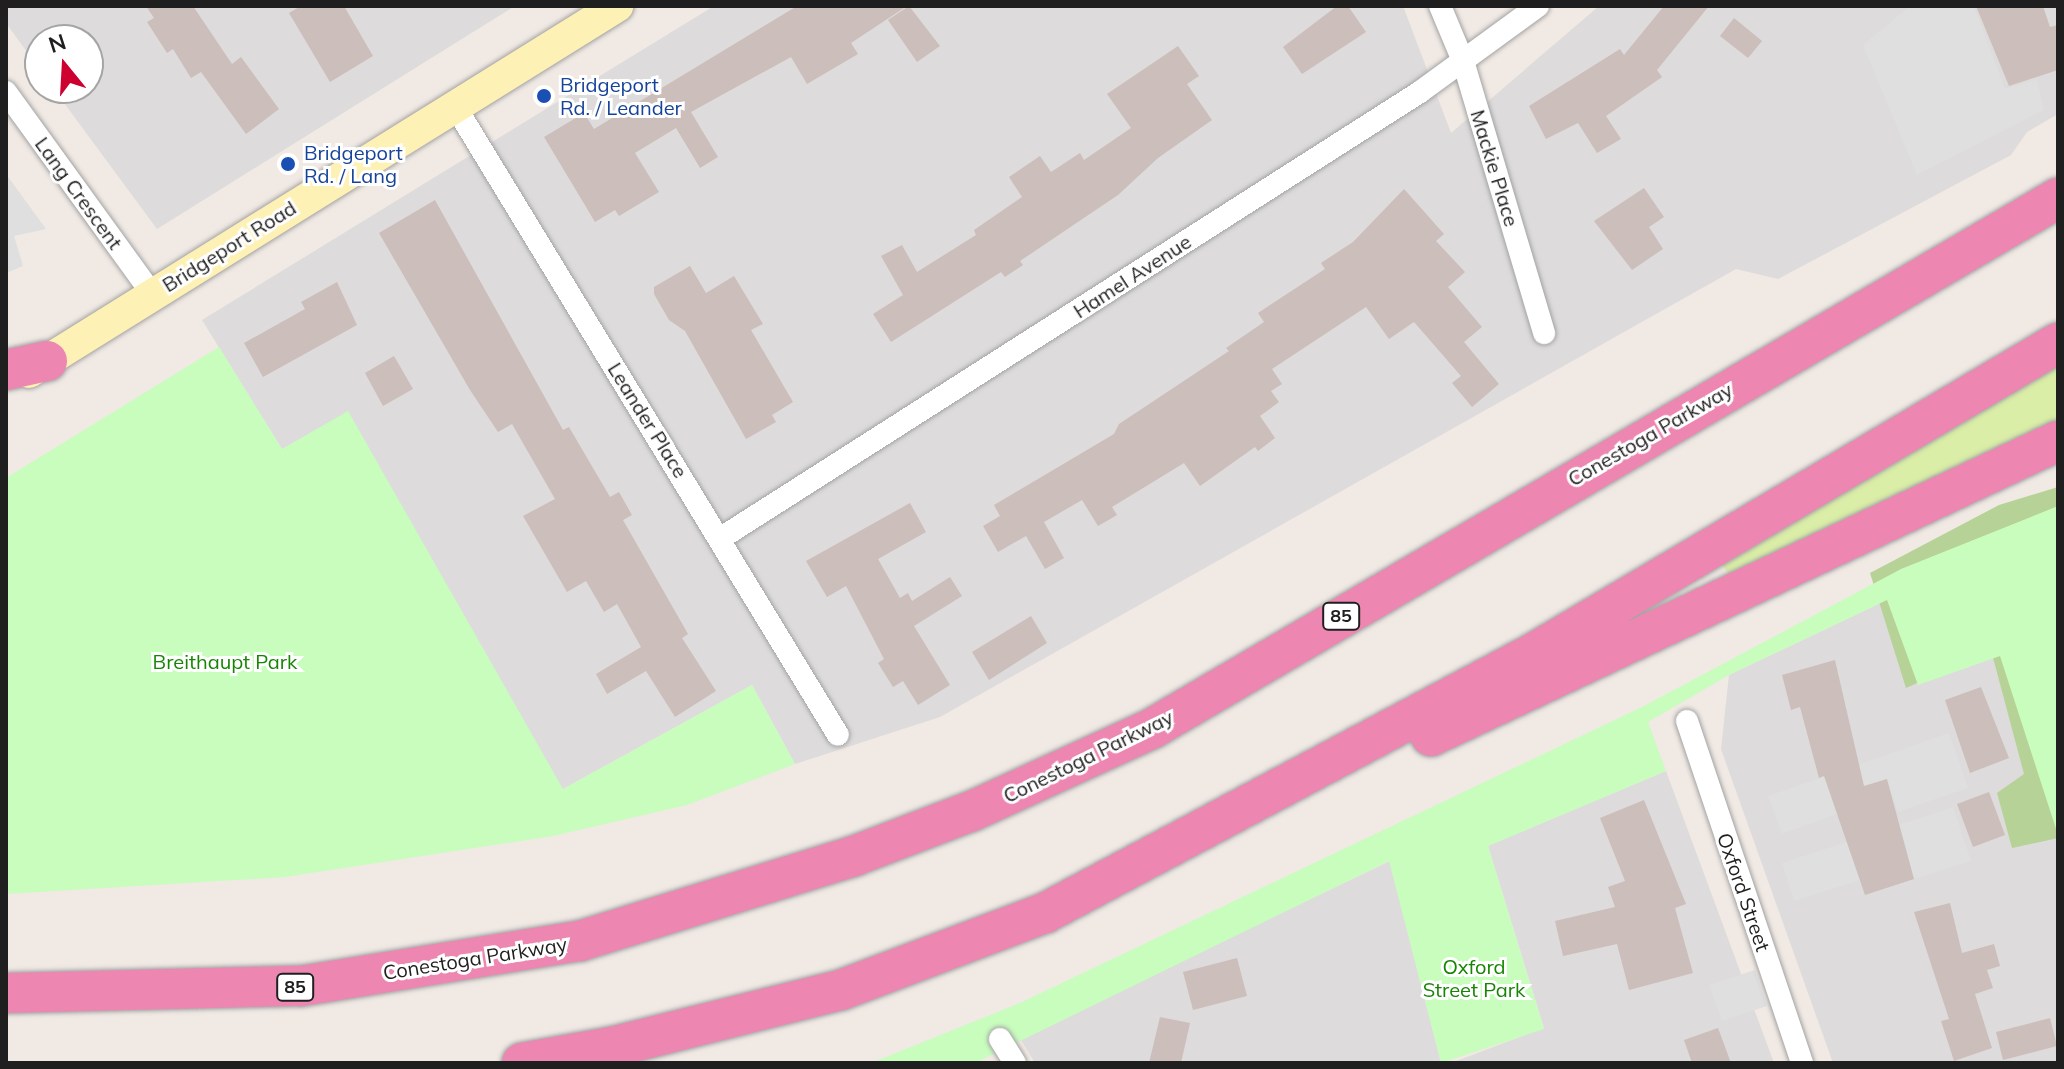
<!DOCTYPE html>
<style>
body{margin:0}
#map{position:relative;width:2064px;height:1069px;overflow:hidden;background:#f0e9e4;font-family:Mulish,sans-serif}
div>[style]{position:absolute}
.residential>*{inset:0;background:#dddbdc}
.grass>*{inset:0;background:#daeea7}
.forest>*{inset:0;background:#b6d296}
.park>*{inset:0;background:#c8fdbe}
.parking>*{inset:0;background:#dfdfdf}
.building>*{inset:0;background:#ccbeba}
.roads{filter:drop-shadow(0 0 2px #a3a3a3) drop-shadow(0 0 2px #a3a3a3)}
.street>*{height:22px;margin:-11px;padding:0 11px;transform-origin:11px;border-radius:11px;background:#fff}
.secondary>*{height:32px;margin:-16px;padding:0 16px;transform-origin:16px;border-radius:16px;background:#fef1b5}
.highway>*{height:40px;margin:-20px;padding:0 20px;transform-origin:20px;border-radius:20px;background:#ed87b1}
.dots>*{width:22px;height:22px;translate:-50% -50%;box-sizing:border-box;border:4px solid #fff;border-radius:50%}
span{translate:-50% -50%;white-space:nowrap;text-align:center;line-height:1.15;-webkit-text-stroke:6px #fff;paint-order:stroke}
.shield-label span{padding:2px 6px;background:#fff;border:2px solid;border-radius:6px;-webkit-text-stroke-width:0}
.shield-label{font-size:18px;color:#1f1f1f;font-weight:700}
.transit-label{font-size:20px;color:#164399}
.left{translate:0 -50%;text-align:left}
.street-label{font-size:20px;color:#1f1f1f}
.park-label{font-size:20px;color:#178504}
.frame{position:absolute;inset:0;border:8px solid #1f1f1f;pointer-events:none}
.north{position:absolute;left:24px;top:24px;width:80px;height:80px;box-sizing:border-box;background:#fff;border:2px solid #a5a5a5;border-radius:50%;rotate:342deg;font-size:22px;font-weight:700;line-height:32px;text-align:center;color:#1f1f1f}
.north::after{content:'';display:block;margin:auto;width:28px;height:36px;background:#cd002f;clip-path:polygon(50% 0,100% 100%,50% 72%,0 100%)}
</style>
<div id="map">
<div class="residential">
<div style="clip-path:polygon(6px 6px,515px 6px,157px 229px,53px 88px,88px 88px,88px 40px,40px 40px,40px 70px,6px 23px)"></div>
<div style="clip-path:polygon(714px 6px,1403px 6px,1451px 133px,1599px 6px,2058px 6px,2058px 114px,2027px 132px,2011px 155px,1778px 279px,1736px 269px,940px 717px,795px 764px,752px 685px,563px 789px,282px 449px,202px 320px)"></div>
<div style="clip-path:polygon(1887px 600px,1999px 656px,2058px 835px,2058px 1063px,1833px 1063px,1721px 749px,1729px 675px)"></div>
<div style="clip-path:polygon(1666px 771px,1774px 1063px,1451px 1063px,1544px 1028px,1488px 846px)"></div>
<div style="clip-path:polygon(1390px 861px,1441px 1063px,1035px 1063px,1020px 1038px)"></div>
</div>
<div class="grass">
<div style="clip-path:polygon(2058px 365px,2058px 421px,1731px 576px,1719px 562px)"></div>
</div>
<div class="forest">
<div style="clip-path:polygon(2058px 487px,2058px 838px,2012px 848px,1997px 793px,2024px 774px,1991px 650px,1906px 688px,1870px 573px,1999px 505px)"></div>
</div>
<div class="park">
<div style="clip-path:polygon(219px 347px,282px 449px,348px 411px,563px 789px,752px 685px,795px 764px,687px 805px,553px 836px,285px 877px,6px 894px,6px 478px)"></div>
<div style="clip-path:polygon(2058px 506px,2058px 835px,2000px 656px,1918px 685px,1887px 600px,1729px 675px,1648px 722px,1666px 771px,1488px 846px,1544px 1029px,1441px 1063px,1389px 861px,975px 1063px,871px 1063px,1020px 1003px,1642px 707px,1901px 569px)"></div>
</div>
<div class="parking">
<div style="clip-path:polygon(1910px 6px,1974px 6px,2005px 89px,2037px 79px,2044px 110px,1917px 175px,1863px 45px)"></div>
<div style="clip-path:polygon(6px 174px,46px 229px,14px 236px,23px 266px,6px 273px)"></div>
<div style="clip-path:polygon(1949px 733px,1968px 788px,1898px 812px,1886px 779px,1832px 798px,1837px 814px,1782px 834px,1768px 796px)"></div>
<div style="clip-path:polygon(1953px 807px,1971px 861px,1914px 879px,1904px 847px,1860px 880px,1794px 901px,1782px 863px)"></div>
<div style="clip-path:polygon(1755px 970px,1767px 1006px,1722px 1021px,1709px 985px)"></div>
</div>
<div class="building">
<div style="clip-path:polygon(146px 6px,193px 6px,232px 64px,241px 57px,279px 109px,246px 134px,201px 72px,191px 78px,173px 49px,167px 53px,147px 22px,154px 18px)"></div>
<div style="clip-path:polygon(301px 6px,344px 6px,373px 56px,330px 82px,289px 13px)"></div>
<div style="clip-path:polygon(797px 6px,907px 6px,851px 43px,858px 54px,807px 84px,791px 57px,691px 112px,718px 157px,700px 168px,676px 128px,635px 153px,659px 192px,619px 216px,615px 210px,595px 222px,544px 137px,584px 113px,594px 129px)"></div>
<div style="clip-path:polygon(909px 6px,940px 46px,917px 62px,888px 20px)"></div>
<div style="clip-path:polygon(1337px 6px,1348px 6px,1366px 32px,1302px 74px,1283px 47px)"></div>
<div style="clip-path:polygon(1664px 6px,1709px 6px,1657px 70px,1662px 77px,1606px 116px,1621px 139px,1597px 153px,1578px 123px,1546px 139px,1529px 106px,1620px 49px,1624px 55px)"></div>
<div style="clip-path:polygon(1976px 6px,2043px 6px,2050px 27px,2058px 25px,2058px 70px,2009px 86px)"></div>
<div style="clip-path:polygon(1734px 18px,1762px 41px,1748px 58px,1720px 36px)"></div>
<div style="clip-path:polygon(1178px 46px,1199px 76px,1187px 84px,1212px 120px,1158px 158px,1118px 195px,1020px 261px,1023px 265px,1005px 277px,1001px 272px,891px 342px,873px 314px,903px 295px,881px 256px,902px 245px,917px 272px,976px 235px,974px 230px,1022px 197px,1009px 177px,1040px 156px,1051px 172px,1080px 153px,1084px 160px,1131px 128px,1107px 94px)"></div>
<div style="clip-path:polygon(1644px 188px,1664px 217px,1649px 227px,1663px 249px,1632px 270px,1594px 221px)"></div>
<div style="clip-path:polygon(1404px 189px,1444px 234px,1436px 241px,1465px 272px,1448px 287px,1482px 327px,1464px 342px,1499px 384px,1472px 407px,1452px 383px,1461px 376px,1414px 322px,1389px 339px,1366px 307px,1272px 369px,1282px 384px,1271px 391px,1279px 402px,1260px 416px,1275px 438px,1258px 451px,1255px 447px,1200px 486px,1184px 463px,1112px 507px,1117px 515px,1098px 526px,1082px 500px,1044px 522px,1064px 558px,1045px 569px,1026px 536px,998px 552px,983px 526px,1000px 516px,994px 505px,1114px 434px,1119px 424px,1229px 351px,1226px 348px,1264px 322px,1258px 313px,1325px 269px,1321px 263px,1353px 242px)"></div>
<div style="clip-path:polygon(435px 200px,563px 430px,569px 427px,610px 497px,619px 492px,632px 515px,623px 520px,688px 634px,682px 638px,716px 691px,675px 717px,646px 671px,607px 694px,596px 674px,641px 647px,617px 604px,604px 612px,586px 581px,567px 592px,523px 516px,555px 499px,512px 424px,498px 432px,470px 390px,379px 233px)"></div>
<div style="clip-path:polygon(690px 266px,706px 293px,734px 276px,763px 324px,751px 330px,793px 402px,772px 415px,776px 422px,746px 439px,685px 331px,669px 320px,654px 294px,654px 287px)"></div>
<div style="clip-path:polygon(337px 282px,357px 325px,263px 377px,244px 343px,305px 309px,301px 302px)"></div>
<div style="clip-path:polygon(394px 356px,413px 389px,383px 406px,365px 373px)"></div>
<div style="clip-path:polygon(910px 503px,926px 532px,878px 559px,900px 598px,908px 593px,912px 601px,950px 577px,962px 596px,914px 626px,950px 685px,918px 705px,903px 681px,893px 687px,878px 663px,884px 659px,846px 586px,827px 597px,806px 561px)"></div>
<div style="clip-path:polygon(1031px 616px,1047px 643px,989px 680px,972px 652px)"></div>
<div style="clip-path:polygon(1835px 660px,1864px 786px,1887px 779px,1914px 879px,1865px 895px,1824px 776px,1819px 778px,1800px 707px,1791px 710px,1782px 675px)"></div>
<div style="clip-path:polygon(1981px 687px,2009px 758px,1970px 773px,1945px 700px)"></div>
<div style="clip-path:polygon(1989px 792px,2005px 835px,1973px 847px,1957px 804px)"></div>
<div style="clip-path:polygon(1644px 800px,1686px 904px,1675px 908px,1693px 973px,1629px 990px,1617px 944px,1563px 956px,1555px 921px,1615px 907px,1608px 887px,1625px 881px,1600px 818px)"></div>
<div style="clip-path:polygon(1950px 903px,1962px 953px,1994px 944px,2000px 966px,1987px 970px,1993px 988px,1975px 994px,1992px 1048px,1954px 1061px,1941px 1021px,1949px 1019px,1914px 912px)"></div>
<div style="clip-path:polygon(1237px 958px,1247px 996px,1193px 1010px,1183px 972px)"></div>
<div style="clip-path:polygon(1160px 1017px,1190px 1023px,1181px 1063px,1149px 1063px)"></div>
<div style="clip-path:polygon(2050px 1018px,2057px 1046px,2003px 1060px,1996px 1032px)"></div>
<div style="clip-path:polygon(1718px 1028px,1731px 1063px,1692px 1063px,1684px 1040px)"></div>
</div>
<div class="roads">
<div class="street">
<div style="left:1440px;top:6px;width:60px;rotate:67.3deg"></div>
<div style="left:1463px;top:61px;width:284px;rotate:73.4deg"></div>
<div style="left:6px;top:92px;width:249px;rotate:54.1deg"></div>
<div style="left:455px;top:106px;width:736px;rotate:58.66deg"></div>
<div style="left:721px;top:538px;width:829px;rotate:-32.54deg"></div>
<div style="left:1420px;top:92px;width:146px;rotate:-36.1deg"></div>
<div style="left:1687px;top:721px;width:361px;rotate:71.4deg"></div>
<div style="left:1000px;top:1039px;width:28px;rotate:58deg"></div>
</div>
<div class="secondary">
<div style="left:29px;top:372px;width:693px;rotate:-31.9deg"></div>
</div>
<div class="highway">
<div style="left:6px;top:370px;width:42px;rotate:-12.4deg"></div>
<div style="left:1431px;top:736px;width:693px;rotate:-25.2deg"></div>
<div style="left:6px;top:993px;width:295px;rotate:-1.4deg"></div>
<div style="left:301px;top:986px;width:283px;rotate:-9.2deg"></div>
<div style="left:580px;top:941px;width:287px;rotate:-17.2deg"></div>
<div style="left:854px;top:856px;width:126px;rotate:-20.9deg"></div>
<div style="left:972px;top:811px;width:199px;rotate:-24.6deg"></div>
<div style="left:1153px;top:728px;width:1049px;rotate:-30.35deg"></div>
<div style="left:522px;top:1063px;width:91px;rotate:-10.1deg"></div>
<div style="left:612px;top:1047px;width:236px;rotate:-14deg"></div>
<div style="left:841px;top:990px;width:218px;rotate:-20.7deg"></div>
<div style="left:1045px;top:913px;width:554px;rotate:-28deg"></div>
<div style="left:1534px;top:653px;width:609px;rotate:-30.61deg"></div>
</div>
</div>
<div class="dots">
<div style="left:544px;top:96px;background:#1a4fb4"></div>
<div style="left:288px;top:164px;background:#1a4fb4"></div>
</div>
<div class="shield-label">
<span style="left:1341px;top:616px">85</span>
<span style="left:295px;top:987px">85</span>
</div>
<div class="transit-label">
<span class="left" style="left:560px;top:96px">Bridgeport<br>Rd. / Leander</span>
<span class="left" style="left:304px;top:164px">Bridgeport<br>Rd. / Lang</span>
</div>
<div class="street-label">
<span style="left:1495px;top:168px;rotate:73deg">Mackie Place</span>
<span style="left:79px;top:193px;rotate:54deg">Lang Crescent</span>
<span style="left:229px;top:246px;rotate:-32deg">Bridgeport Road</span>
<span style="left:1132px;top:276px;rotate:-33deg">Hamel Avenue</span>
<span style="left:648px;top:420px;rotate:58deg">Leander Place</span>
<span style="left:1650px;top:434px;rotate:-30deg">Conestoga Parkway</span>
<span style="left:1088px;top:756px;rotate:-26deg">Conestoga Parkway</span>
<span style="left:1744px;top:892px;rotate:71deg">Oxford Street</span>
<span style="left:475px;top:958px;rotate:-9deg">Conestoga Parkway</span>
</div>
<div class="park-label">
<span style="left:225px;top:661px">Breithaupt Park</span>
<span style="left:1474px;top:978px">Oxford<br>Street Park</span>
</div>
<div class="frame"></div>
<div class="north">N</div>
</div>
